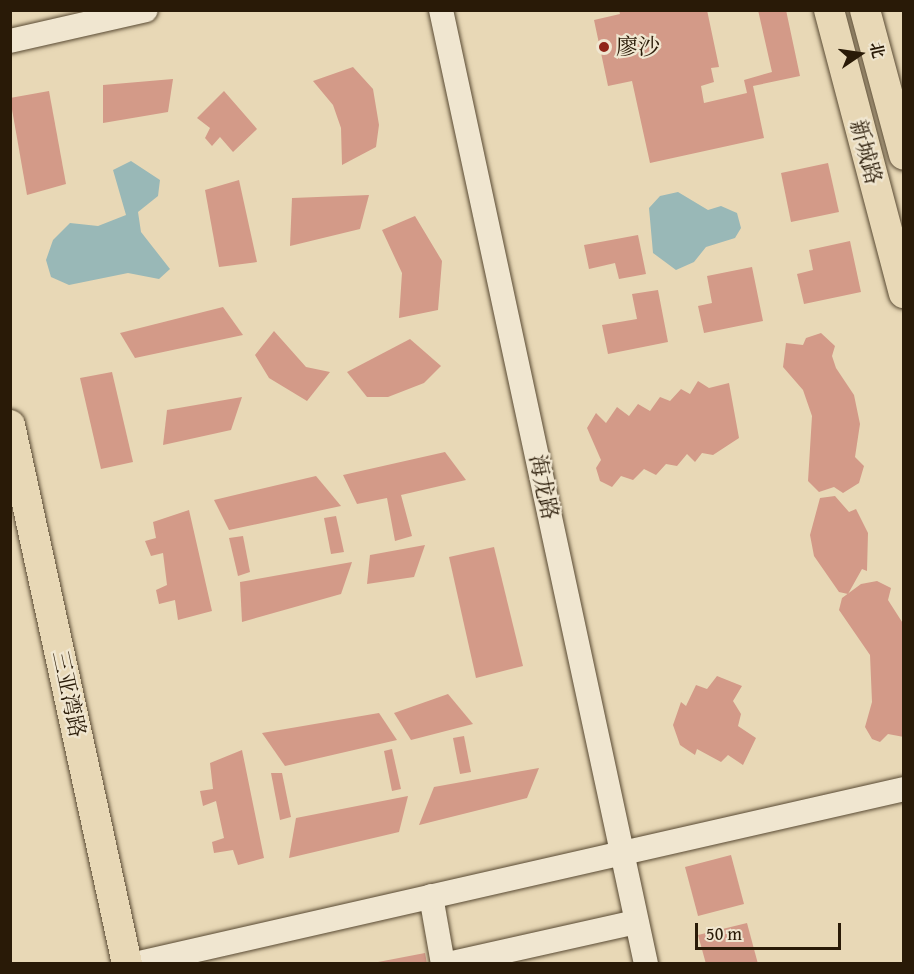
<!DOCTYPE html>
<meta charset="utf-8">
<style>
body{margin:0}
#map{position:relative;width:914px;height:974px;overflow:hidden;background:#e8d8b6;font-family:"Gentium Book Plus","Noto Serif SC",serif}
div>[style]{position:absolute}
.water>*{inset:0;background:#99b8b7}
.building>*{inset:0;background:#d39a88}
.roads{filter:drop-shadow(0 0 2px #594a33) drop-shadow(0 0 2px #594a33)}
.minor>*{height:24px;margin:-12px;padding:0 12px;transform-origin:12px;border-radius:12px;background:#f0e6d0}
.major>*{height:30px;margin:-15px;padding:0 15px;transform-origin:15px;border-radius:15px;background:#e8d8b6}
.dots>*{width:16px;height:16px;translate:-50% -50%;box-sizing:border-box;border:3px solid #f0e6d0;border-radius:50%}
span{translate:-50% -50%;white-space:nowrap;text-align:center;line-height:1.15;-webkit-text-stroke:4.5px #f0e6d0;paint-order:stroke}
.poi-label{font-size:22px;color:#291a07}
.left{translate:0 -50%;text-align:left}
.street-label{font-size:22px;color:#291a07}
.frame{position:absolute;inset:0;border:12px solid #291a07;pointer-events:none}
.north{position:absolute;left:830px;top:24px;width:60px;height:60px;-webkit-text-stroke:4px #f0e6d0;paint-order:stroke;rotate:77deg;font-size:16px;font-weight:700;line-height:24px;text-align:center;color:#291a07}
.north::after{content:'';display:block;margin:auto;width:21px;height:27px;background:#291a07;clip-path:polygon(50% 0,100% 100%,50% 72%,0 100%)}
.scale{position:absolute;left:695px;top:923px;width:146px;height:27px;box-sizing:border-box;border:3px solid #291a07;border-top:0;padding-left:8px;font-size:18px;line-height:21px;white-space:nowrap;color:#291a07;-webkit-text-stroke:4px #f0e6d0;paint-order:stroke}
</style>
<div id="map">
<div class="water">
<div style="clip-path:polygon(131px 161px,160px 180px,158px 196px,138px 212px,141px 232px,170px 269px,159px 279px,128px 273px,69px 285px,51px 277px,46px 260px,53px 240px,70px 223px,98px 226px,126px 215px,113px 170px)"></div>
<div style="clip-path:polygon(678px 192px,708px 210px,721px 206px,737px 213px,741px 228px,735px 238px,706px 247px,694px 262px,676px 270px,653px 253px,649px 208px,660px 196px)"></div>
</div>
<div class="building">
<div style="clip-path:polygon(619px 10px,707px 10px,719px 67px,711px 68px,714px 82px,701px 86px,704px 103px,747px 93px,744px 80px,772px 72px,758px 10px,786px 10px,800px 76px,753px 86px,764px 138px,650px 163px,632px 81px,608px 86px,594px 20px,620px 14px)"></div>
<div style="clip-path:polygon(353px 67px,373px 89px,379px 125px,376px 147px,342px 165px,341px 128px,333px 105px,313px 81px)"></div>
<div style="clip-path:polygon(173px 79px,168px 112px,103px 123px,103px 85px)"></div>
<div style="clip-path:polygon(49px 91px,66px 184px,27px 195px,10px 98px)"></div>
<div style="clip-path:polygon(224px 91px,257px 129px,233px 152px,220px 137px,212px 146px,205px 138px,210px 128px,197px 118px)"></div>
<div style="clip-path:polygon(828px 163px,839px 212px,791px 222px,781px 173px)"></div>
<div style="clip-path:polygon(239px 180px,257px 262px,219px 267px,205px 190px)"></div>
<div style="clip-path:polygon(369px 195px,360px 229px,290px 246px,292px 198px)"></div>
<div style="clip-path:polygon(415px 216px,442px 261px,438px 310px,399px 318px,402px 273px,382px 230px)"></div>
<div style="clip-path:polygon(638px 235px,646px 274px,619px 279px,615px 263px,589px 269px,584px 245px)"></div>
<div style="clip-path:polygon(850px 241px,861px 292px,804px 304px,797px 274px,813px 270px,809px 250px)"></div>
<div style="clip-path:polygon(752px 267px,763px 321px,704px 333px,698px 306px,712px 303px,707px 276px)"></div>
<div style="clip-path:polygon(658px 290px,668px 342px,608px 354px,602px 325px,637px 319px,632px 294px)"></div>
<div style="clip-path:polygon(223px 307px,243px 335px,135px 358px,120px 333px)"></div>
<div style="clip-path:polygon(274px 331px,306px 367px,330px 372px,307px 401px,269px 378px,255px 355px)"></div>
<div style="clip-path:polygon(821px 333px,835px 346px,832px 356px,836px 368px,854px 395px,860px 424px,855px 457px,864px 466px,859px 483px,843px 493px,834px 487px,819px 492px,808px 481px,812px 416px,803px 390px,783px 367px,786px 343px,803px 345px,806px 338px)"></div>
<div style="clip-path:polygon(410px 339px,441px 366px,424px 383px,388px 397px,367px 397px,347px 372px)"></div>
<div style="clip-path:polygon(112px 372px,133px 462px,101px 469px,80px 378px)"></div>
<div style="clip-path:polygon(698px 381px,709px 388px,729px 383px,739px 438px,713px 455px,702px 453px,695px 462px,687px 454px,677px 466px,666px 464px,656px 475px,644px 469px,633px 480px,621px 476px,612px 487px,600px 481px,596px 468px,601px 460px,587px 428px,596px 413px,606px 423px,617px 407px,629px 416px,638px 404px,650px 411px,660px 397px,670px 401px,681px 389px,690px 394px)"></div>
<div style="clip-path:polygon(242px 397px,231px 430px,163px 445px,167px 410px)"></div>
<div style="clip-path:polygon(445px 452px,466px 480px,401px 495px,412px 536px,395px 541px,387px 498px,357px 504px,343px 475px)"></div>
<div style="clip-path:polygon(316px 476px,341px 506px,229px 530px,214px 500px)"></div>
<div style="clip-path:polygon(835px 496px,849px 512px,856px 509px,868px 533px,867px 571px,862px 569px,848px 594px,839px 592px,814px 556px,810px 535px,820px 498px)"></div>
<div style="clip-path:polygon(189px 510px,212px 611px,178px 620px,175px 600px,159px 604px,156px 590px,167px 585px,163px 553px,151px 556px,145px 541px,156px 538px,153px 522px)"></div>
<div style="clip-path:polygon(336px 516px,344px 552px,331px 554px,324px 518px)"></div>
<div style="clip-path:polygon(243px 536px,250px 572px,238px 576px,229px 538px)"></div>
<div style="clip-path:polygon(425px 545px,414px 577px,367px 584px,370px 555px)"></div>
<div style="clip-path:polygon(494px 547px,523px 666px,476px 678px,449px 557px)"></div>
<div style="clip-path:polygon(352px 562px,341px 594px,242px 622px,240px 582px)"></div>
<div style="clip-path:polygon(877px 581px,891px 588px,888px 600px,904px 625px,904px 737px,888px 734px,880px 742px,872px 739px,865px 727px,872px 702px,870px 655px,839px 610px,842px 598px,861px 584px)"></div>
<div style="clip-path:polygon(717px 676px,742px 686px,733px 701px,741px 714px,738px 726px,756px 738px,743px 765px,728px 755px,721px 762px,697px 749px,695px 755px,680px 745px,673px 725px,681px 702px,686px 706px,696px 685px,707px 689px)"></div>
<div style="clip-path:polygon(448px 694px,473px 724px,411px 740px,394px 713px)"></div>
<div style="clip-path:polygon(379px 713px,397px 740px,285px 766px,262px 733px)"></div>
<div style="clip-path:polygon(464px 736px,471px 772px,460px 774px,453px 738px)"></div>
<div style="clip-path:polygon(392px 749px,401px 789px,392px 791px,384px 751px)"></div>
<div style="clip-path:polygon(242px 750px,264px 858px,238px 865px,233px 850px,214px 853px,212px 842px,224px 838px,216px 801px,203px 806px,200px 791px,213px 789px,210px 763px)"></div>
<div style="clip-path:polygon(539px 768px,527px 798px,419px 825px,434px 787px)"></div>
<div style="clip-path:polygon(271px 773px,282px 773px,291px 817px,280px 820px)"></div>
<div style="clip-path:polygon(408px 796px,399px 832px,289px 858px,296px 818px)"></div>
<div style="clip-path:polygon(731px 855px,744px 904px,698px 916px,685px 867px)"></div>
<div style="clip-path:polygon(747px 923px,758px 964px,706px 964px,698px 935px)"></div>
<div style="clip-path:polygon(425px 953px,427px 964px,378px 964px,378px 962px)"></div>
</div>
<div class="roads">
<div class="minor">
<div style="left:441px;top:10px;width:976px;rotate:77.87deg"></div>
<div style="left:10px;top:41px;width:139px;rotate:-12.8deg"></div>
<div style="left:431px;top:896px;width:69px;rotate:80deg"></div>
<div style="left:135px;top:964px;width:789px;rotate:-12.82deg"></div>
<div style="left:448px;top:964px;width:193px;rotate:-12.6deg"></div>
</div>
<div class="major">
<div style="left:829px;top:10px;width:293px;rotate:75.2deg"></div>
<div style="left:865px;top:10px;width:150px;rotate:74.9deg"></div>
<div style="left:10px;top:425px;width:552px;rotate:77.75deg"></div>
</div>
</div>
<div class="dots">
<div style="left:604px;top:47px;background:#8f2418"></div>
</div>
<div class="poi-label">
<span class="left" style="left:616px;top:47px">廖沙</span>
</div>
<div class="street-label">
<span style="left:866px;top:152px;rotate:75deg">新城路</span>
<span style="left:544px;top:487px;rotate:78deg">海龙路</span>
<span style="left:69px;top:694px;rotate:78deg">三亚湾路</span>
</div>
<div class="frame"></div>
<div class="north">北</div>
<div class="scale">50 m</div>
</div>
